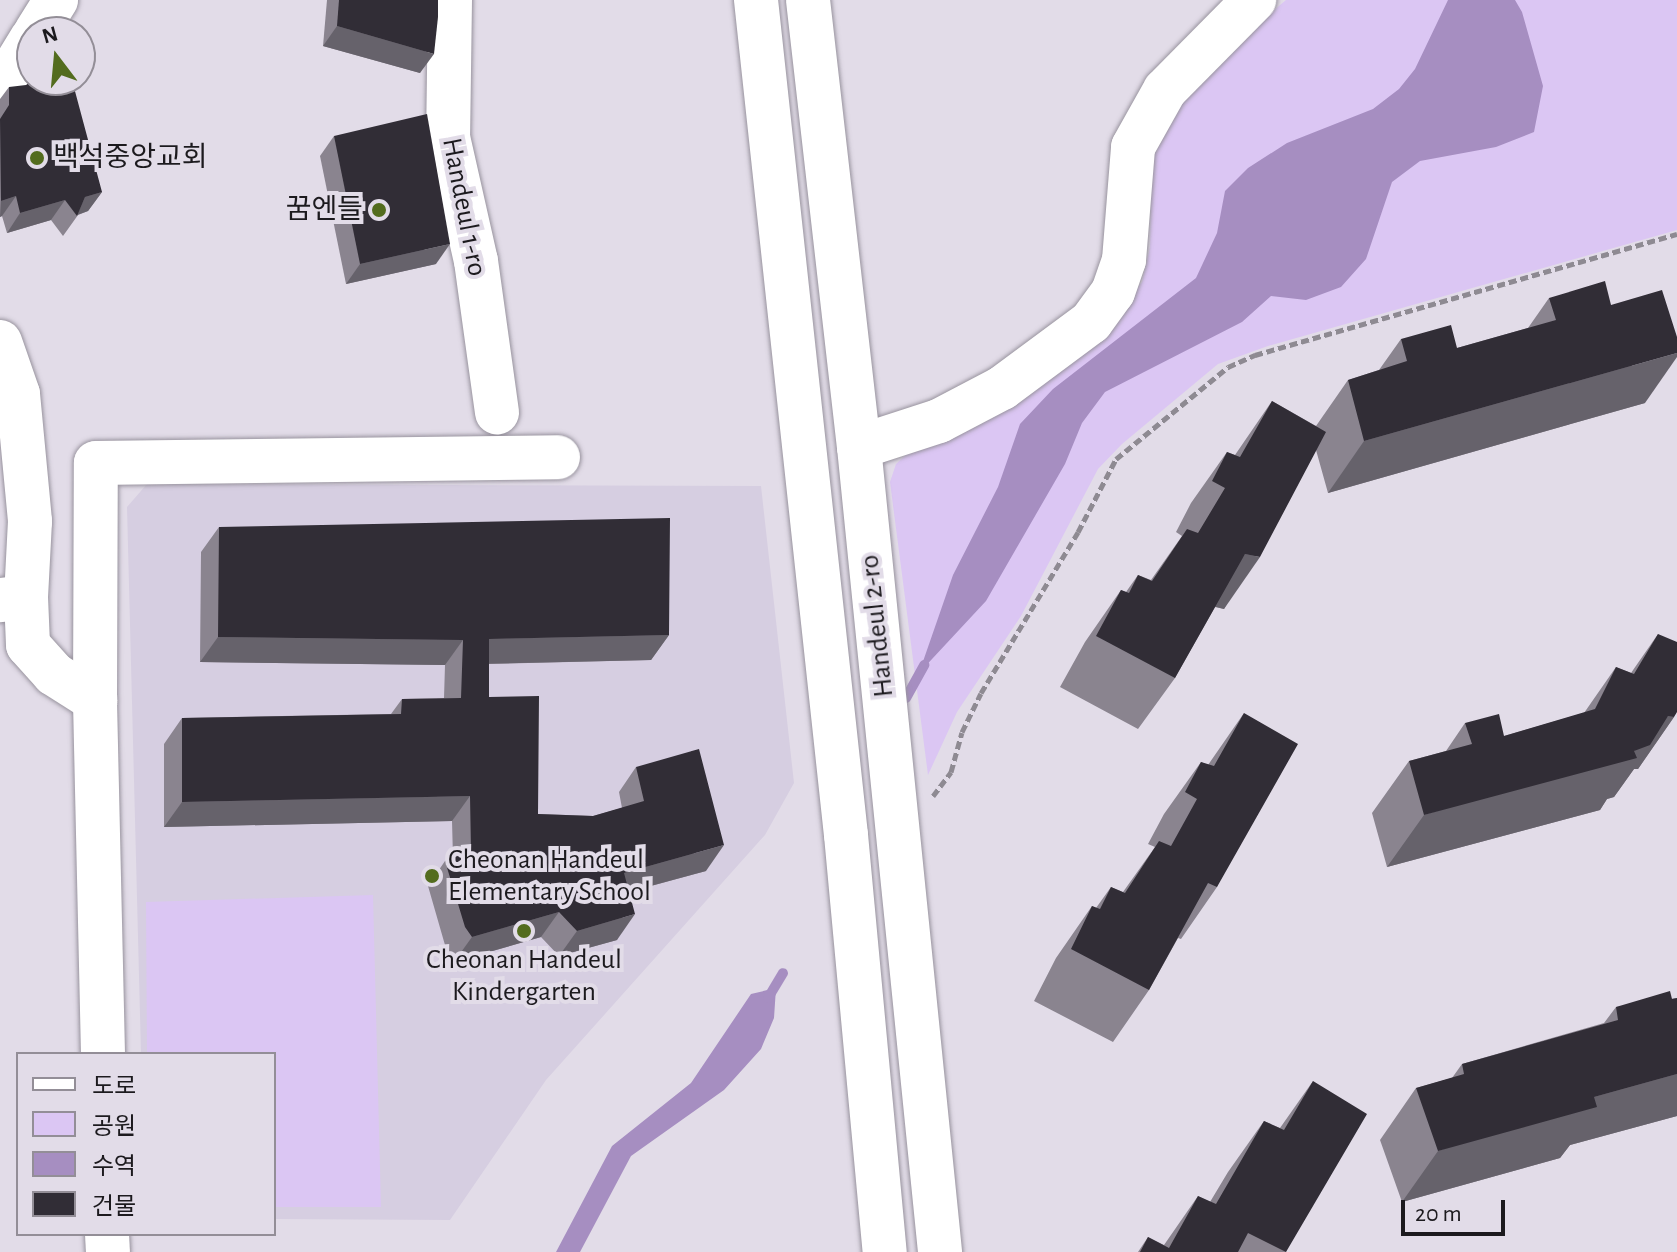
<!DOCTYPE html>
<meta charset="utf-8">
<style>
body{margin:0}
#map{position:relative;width:1677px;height:1252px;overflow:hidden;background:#e2dce8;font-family:"Alegreya Sans","Noto Sans KR",sans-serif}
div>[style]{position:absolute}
.built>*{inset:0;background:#d6cee1}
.green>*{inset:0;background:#dbc6f3}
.water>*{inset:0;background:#a68ec1}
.stream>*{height:10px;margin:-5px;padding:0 5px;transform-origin:5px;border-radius:5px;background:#a68ec1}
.path>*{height:5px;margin-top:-2.5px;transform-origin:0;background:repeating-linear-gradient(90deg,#8e8a92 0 8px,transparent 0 12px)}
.roads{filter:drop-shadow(0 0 2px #98939e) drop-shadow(0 0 2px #98939e)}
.minor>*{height:44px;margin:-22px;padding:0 22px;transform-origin:22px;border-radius:22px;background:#fff}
.wall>*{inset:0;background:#8a848f}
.shaded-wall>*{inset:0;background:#66626b}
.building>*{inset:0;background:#312d36}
.dots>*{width:22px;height:22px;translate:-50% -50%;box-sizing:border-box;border:4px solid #e2dce8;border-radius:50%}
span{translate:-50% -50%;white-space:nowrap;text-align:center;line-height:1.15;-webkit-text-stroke:8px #e2dce8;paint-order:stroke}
.poi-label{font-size:28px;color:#1c1a1e}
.left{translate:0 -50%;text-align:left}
.right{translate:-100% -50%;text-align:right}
.street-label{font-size:28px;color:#1c1a1e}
.legend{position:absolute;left:16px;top:1052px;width:260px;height:184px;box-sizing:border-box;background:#e2dce8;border:2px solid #938e97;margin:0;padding:10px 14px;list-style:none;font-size:24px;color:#1c1a1e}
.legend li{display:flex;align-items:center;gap:16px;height:40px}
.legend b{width:40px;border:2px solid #938e97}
.north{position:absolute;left:16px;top:16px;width:80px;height:80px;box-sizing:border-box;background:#e2dce8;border:2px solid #938e97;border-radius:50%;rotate:344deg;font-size:22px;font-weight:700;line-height:32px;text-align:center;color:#1c1a1e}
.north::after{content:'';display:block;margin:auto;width:28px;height:36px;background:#536c1e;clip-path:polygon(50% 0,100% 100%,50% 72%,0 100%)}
.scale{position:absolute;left:1401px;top:1200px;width:104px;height:36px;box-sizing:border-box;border:4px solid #1c1a1e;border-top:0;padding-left:10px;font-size:24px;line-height:28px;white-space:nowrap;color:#1c1a1e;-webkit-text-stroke:6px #e2dce8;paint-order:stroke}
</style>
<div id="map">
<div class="built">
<div style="clip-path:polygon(147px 484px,761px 486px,794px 783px,765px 835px,546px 1080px,450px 1220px,274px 1219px,274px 1054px,141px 1054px,127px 507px)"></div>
</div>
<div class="green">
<div style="clip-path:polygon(1286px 0,1677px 0,1677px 230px,1268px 346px,1218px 364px,1122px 444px,1098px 469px,1021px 616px,957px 712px,928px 775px,890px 482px,896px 464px,919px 443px,1100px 333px,1142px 282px,1150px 247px,1151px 164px,1165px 121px,1234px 44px)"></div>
<div style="clip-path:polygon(373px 895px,381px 1207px,274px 1207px,274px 1054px,147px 1054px,146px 902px)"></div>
</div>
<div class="water">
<div style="clip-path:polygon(1448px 0,1515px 0,1522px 12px,1543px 86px,1534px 132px,1496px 147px,1420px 161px,1392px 182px,1366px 259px,1341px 287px,1306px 300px,1271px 296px,1242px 322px,1105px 392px,1082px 423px,1065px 464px,986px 601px,919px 673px,953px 575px,998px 487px,1020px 424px,1053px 389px,1196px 278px,1217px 233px,1225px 191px,1248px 168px,1287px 143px,1373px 109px,1399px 89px,1415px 69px)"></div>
<div style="clip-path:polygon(776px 988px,774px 1018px,761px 1049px,724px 1090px,631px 1156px,580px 1252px,556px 1252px,612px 1146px,691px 1083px,751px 994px)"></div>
</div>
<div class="stream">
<div style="left:906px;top:698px;width:38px;rotate:-61deg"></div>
<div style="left:768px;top:998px;width:29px;rotate:-59deg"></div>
</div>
<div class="path">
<div style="left:933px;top:796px;width:30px;rotate:-53deg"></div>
<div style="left:951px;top:772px;width:41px;rotate:-74.6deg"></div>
<div style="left:962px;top:732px;width:43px;rotate:-64deg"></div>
<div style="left:981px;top:693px;width:188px;rotate:-58.9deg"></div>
<div style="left:1078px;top:532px;width:82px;rotate:-62.5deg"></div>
<div style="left:1116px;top:459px;width:145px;rotate:-39.4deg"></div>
<div style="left:1228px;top:367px;width:30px;rotate:-24deg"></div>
<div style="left:1255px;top:355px;width:439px;rotate:-16deg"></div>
</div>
<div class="roads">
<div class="minor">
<div style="left:450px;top:0;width:137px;rotate:90.8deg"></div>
<div style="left:448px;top:137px;width:127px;rotate:77.3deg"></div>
<div style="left:476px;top:261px;width:153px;rotate:82.1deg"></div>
<div style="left:756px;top:0;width:840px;rotate:83.85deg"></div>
<div style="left:846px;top:835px;width:419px;rotate:84.7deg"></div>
<div style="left:808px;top:0;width:450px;rotate:83.5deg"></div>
<div style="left:859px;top:447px;width:809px;rotate:84.25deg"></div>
<div style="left:36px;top:32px;width:38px;rotate:-58deg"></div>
<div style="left:0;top:83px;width:8px;rotate:-30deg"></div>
<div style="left:7px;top:79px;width:48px;rotate:-58.6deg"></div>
<div style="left:0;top:342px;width:55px;rotate:70.9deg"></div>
<div style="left:18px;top:394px;width:128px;rotate:84.6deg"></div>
<div style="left:30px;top:521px;width:76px;rotate:93deg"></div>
<div style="left:26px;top:597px;width:26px;rotate:173deg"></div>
<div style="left:859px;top:447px;width:84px;rotate:-18deg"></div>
<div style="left:939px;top:421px;width:71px;rotate:-27.6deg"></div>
<div style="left:1002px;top:388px;width:111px;rotate:-36.6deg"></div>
<div style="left:1091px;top:322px;width:37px;rotate:-54deg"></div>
<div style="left:1113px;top:292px;width:34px;rotate:-71deg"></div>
<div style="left:1124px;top:260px;width:113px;rotate:-85.4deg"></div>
<div style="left:1133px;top:147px;width:65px;rotate:-60.7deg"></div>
<div style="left:1165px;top:90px;width:127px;rotate:-45.3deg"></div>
<div style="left:26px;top:597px;width:48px;rotate:87.6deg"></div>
<div style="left:28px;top:645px;width:39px;rotate:48deg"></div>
<div style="left:54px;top:674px;width:49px;rotate:32.4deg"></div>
<div style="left:103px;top:1054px;width:354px;rotate:-91.3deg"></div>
<div style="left:95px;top:700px;width:237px;rotate:-89.8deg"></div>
<div style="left:96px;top:463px;width:462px;rotate:-0.7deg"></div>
<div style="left:107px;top:1234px;width:18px;rotate:87deg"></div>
</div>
</div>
<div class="wall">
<div style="clip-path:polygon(327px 0,438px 0,420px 73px,323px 46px)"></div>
<div style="clip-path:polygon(9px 87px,102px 192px,88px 211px,78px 215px,63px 236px,51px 220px,7px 233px,2px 216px,0 217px,0 99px)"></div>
<div style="clip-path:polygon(334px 136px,436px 264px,346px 284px,320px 156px)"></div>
<div style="clip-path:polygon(1549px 298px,1611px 305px,1645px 403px,1328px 493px,1316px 450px,1224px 609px,1215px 607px,1175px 678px,1138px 729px,1060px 687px,1085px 642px,1121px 590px,1126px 592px,1138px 575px,1151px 580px,1182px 536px,1176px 532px,1191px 503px,1227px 452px,1235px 455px,1272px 401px,1316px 426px,1348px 380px,1379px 370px,1401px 339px,1457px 348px,1528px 328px)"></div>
<div style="clip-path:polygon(219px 527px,669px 635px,651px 660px,489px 664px,489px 697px,538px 814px,593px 816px,622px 808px,619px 792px,636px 767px,706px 871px,629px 892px,617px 940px,559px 956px,541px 937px,454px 962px,447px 952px,428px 886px,445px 861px,453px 858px,452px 821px,164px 827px,164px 744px,182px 718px,391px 714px,402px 699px,444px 698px,445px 665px,200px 662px,201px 552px)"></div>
<div style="clip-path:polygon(1658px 634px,1674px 717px,1638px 769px,1634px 769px,1614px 797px,1607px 799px,1600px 810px,1387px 867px,1372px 813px,1409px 761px,1446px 751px,1465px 723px,1504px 736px,1584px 713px,1616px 667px,1631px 673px)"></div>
<div style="clip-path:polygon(1244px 713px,1217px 887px,1181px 939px,1178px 938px,1149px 990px,1113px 1042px,1034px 1001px,1056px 958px,1092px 906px,1096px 908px,1111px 887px,1123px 892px,1155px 847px,1148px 844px,1164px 814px,1201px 762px,1208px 765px)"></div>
<div style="clip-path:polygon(1677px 998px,1677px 1116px,1570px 1145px,1560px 1158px,1402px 1202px,1380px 1140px,1416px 1088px,1452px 1078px,1462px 1064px,1604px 1023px,1616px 1007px)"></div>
<div style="clip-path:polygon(1313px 1081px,1286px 1252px,1138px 1252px,1148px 1237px,1164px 1245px,1198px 1196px,1210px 1202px,1228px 1172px,1264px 1121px,1280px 1128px)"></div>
</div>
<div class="shaded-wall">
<div style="clip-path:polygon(337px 26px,434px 54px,420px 73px,323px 46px)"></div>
<div style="clip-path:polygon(102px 192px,88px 211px,77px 215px,85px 197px)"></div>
<div style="clip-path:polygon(16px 196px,2px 216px,0 217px,1px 201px)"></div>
<div style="clip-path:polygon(65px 200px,51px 220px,7px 233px,20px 213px)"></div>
<div style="clip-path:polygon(450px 244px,436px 264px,346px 284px,360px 264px)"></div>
<div style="clip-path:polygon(1677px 353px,1677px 357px,1645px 403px,1328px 493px,1364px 441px)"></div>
<div style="clip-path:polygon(1245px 554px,1260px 557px,1224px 609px,1209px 605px)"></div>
<div style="clip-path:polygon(669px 635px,651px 660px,471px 664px,489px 639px)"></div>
<div style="clip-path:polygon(218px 637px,463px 640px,445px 665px,200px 662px)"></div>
<div style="clip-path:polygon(1668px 716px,1674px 717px,1638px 769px,1634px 769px,1614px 797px,1607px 799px,1600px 810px,1387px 867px,1424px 815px,1634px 751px)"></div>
<div style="clip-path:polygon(470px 796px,452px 821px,164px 827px,182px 802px)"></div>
<div style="clip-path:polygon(724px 845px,706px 871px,606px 898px,624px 873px)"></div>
<div style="clip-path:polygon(559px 912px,541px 937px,454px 962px,472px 937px)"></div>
<div style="clip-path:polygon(635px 914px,617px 940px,559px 956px,577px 931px)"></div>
<div style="clip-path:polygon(1677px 1074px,1677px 1116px,1570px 1145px,1560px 1158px,1402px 1202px,1438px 1151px,1594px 1097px)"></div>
</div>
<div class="building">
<div style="clip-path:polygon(339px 0,438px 0,438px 17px,434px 54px,337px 26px)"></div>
<div style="clip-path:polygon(33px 80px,72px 80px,102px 192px,85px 197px,77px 216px,65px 200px,20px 213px,16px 196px,1px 201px,0 119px,9px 105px,9px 87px,26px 85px)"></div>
<div style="clip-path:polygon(427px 114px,450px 244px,360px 264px,334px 136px)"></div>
<div style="clip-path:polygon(1605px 281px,1611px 305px,1662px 290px,1677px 337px,1677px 353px,1364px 441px,1348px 380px,1407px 361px,1401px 339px,1451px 325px,1457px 348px,1556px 320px,1549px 298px)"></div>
<div style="clip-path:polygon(1272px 401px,1326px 432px,1260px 557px,1245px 554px,1175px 678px,1096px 636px,1121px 590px,1129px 593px,1138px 575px,1152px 581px,1187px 529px,1198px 533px,1225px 488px,1212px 481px,1227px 452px,1240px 457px)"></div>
<div style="clip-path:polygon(670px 518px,669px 635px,489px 639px,489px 697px,539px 696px,538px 814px,593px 816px,644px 801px,636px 767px,699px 749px,724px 845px,624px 873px,635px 914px,577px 931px,559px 912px,472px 937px,465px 927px,445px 861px,471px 851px,470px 796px,182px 802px,182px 718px,401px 714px,402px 699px,461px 698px,463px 640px,218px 637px,219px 527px)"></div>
<div style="clip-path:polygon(1658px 634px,1677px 642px,1677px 712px,1674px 717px,1668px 716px,1650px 745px,1634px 751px,1637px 758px,1424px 815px,1409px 761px,1472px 744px,1465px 723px,1499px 714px,1504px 736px,1595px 709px,1616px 667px,1634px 674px)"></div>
<div style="clip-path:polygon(1244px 713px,1298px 744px,1217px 887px,1208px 883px,1149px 990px,1071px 949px,1092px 906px,1100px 909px,1111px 887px,1125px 893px,1159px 841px,1171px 846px,1197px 799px,1185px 792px,1201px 762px,1214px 766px)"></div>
<div style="clip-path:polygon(1670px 991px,1672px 999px,1677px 998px,1677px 1074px,1594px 1097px,1597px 1107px,1438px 1151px,1416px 1088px,1464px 1074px,1462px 1064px,1618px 1020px,1616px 1007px)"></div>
<div style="clip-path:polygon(1313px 1081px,1367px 1114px,1286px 1252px,1248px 1233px,1238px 1252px,1140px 1252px,1148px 1237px,1169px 1248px,1198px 1196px,1216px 1204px,1264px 1121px,1284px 1130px)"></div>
</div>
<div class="dots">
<div style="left:37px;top:158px;background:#536c1e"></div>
<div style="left:379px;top:210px;background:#536c1e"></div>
<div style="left:432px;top:876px;background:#536c1e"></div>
<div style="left:524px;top:931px;background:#536c1e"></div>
</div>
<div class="poi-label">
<span class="left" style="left:53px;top:158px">백석중앙교회</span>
<span class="right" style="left:363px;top:210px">꿈엔들</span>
<span class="left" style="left:448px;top:876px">Cheonan Handeul<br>Elementary School</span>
<span style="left:524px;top:976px">Cheonan Handeul<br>Kindergarten</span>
</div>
<div class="street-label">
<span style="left:464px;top:207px;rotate:79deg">Handeul 1-ro</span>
<span style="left:877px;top:626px;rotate:-96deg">Handeul 2-ro</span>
</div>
<ul class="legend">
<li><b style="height:10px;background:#fff"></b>도로</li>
<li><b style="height:22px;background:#dbc6f3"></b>공원</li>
<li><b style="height:22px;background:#a68ec1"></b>수역</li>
<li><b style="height:22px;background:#312d36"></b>건물</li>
</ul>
<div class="north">N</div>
<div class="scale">20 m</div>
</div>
